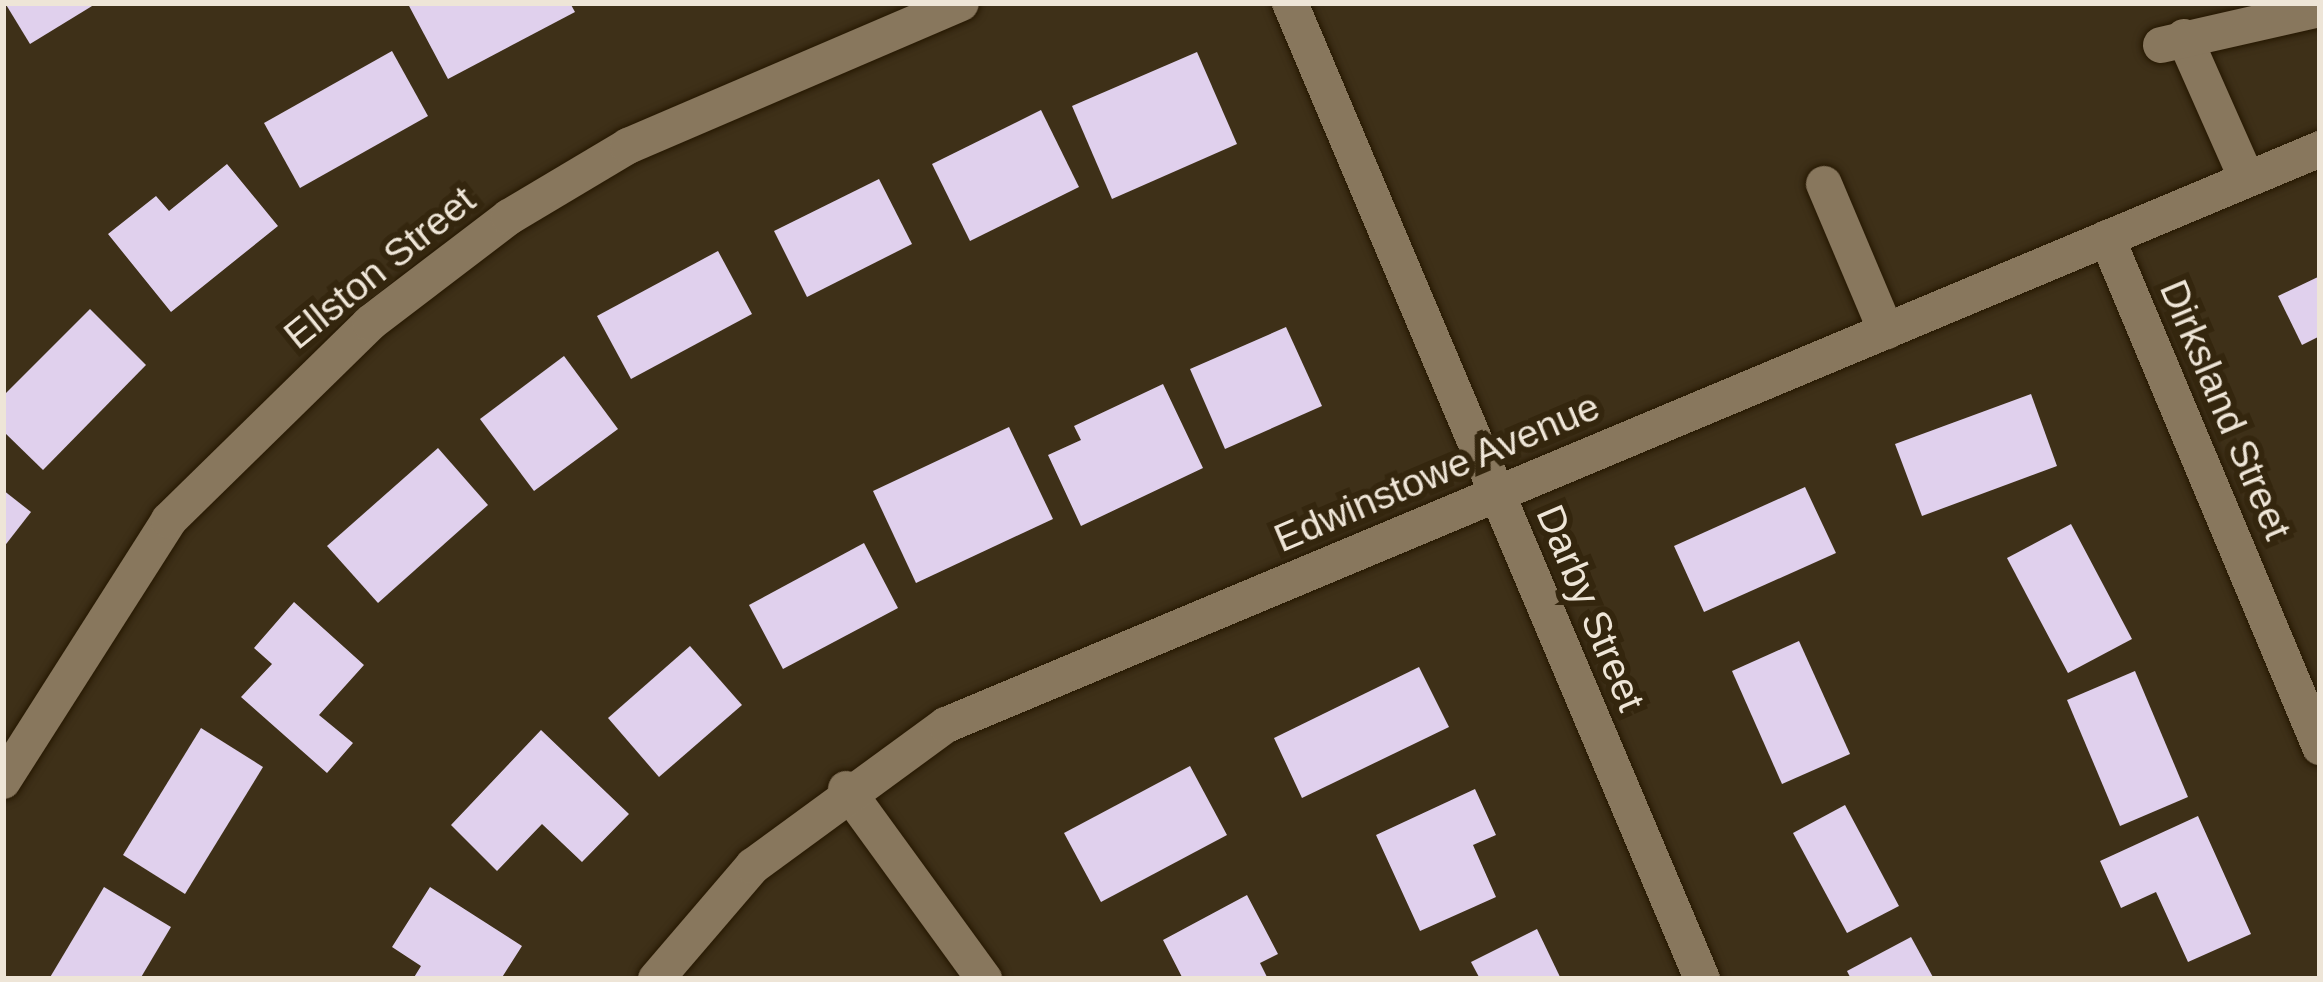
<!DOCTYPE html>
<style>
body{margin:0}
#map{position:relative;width:2323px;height:982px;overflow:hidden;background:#3e3018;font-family:Arial,sans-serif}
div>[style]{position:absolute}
.building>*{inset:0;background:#e0d0ed}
.roads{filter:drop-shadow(0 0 3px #251701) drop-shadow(0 0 3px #251701)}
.minor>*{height:36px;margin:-18px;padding:0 18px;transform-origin:18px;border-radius:18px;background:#88775d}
span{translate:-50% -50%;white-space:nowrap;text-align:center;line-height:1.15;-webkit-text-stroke:12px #34260e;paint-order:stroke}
.street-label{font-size:39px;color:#eee5d7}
.frame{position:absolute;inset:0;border:6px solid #eee5d7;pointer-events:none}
</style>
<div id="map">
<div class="building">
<div style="clip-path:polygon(5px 3px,97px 3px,30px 44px)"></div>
<div style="clip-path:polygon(570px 3px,575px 12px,448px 79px,408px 4px)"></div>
<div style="clip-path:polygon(392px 51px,428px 116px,300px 188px,264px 123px)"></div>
<div style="clip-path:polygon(1197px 52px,1237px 144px,1112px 199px,1072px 106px)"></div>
<div style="clip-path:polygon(1041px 110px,1079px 187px,970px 241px,932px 164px)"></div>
<div style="clip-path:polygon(227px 164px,278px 226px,171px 312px,108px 234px,156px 196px,169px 211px)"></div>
<div style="clip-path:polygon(879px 179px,912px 244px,807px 297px,774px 231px)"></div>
<div style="clip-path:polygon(718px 251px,752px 314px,631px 379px,597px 316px)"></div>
<div style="clip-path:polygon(2320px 276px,2320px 336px,2302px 345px,2278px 296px)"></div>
<div style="clip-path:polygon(90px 309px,146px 365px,43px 470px,3px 431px,3px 396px)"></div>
<div style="clip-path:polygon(1286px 327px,1322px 406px,1225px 449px,1190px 369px)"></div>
<div style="clip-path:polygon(564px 356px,618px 429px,534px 491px,480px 419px)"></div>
<div style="clip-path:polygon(1163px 384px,1203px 468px,1081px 526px,1048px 455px,1081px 440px,1074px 426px)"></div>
<div style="clip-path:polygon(2031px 394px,2057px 466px,1922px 516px,1895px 444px)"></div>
<div style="clip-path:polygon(1009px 427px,1053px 519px,916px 583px,873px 491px)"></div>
<div style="clip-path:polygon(438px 448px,488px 505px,378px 603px,327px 546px)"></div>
<div style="clip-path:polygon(1805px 487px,1836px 553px,1704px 612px,1674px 546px)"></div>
<div style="clip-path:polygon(3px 490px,31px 512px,3px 548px)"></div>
<div style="clip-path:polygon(2071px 524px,2132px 639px,2068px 673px,2007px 558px)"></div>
<div style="clip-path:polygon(864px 543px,898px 608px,783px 669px,749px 605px)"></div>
<div style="clip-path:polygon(294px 602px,364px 665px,319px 715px,353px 743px,327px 773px,241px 697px,272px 664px,254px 648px)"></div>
<div style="clip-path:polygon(1799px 641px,1850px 754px,1782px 784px,1732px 671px)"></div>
<div style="clip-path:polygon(690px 646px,742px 705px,659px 777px,608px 718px)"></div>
<div style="clip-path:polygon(1419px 667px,1449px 727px,1302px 798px,1274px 738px)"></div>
<div style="clip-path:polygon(2135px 671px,2188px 797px,2120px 826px,2067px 700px)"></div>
<div style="clip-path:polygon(201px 728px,263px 767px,185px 894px,123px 855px)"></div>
<div style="clip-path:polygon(541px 730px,629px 814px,582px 862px,542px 824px,497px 871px,451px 825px)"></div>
<div style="clip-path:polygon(1190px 766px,1227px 835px,1101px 902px,1064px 833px)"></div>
<div style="clip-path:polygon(1475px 789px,1496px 835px,1473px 845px,1496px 897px,1420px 931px,1376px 835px)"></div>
<div style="clip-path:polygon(1845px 805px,1899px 906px,1847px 933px,1793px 833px)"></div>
<div style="clip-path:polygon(2198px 816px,2251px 934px,2188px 962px,2156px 892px,2121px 908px,2100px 861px)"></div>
<div style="clip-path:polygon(104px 887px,171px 927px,140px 979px,49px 979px)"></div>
<div style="clip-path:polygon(430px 887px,522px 946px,501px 979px,413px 979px,421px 966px,392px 947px)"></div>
<div style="clip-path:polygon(1247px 895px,1278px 954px,1260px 963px,1268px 979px,1183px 979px,1163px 940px)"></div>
<div style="clip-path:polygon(1537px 929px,1561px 979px,1480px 979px,1471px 962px)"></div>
<div style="clip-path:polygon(1911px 937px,1934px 979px,1851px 979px,1847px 971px)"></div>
</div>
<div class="roads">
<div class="minor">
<div style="left:1290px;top:3px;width:1059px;rotate:67.11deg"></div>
<div style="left:2184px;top:37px;width:155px;rotate:66.1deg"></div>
<div style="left:2161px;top:45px;width:163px;rotate:-12.8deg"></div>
<div style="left:1824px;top:184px;width:160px;rotate:67.1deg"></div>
<div style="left:2107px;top:238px;width:552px;rotate:67.29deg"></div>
<div style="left:3px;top:781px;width:309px;rotate:-57.5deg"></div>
<div style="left:169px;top:520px;width:281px;rotate:-44.4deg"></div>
<div style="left:370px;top:323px;width:175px;rotate:-37.3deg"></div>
<div style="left:509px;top:217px;width:139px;rotate:-30.8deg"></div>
<div style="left:628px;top:146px;width:362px;rotate:-23.2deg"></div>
<div style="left:846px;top:789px;width:235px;rotate:54deg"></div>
<div style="left:656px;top:979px;width:149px;rotate:-49.4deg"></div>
<div style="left:753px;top:866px;width:239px;rotate:-36.2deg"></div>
<div style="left:946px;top:725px;width:1490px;rotate:-22.74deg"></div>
</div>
</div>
<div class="street-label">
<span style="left:380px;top:268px;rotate:-39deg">Ellston Street</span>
<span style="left:2225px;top:410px;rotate:67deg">Dirksland Street</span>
<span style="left:1437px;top:473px;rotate:-23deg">Edwinstowe Avenue</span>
<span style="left:1590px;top:608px;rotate:67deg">Darby Street</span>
</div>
<div class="frame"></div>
</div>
